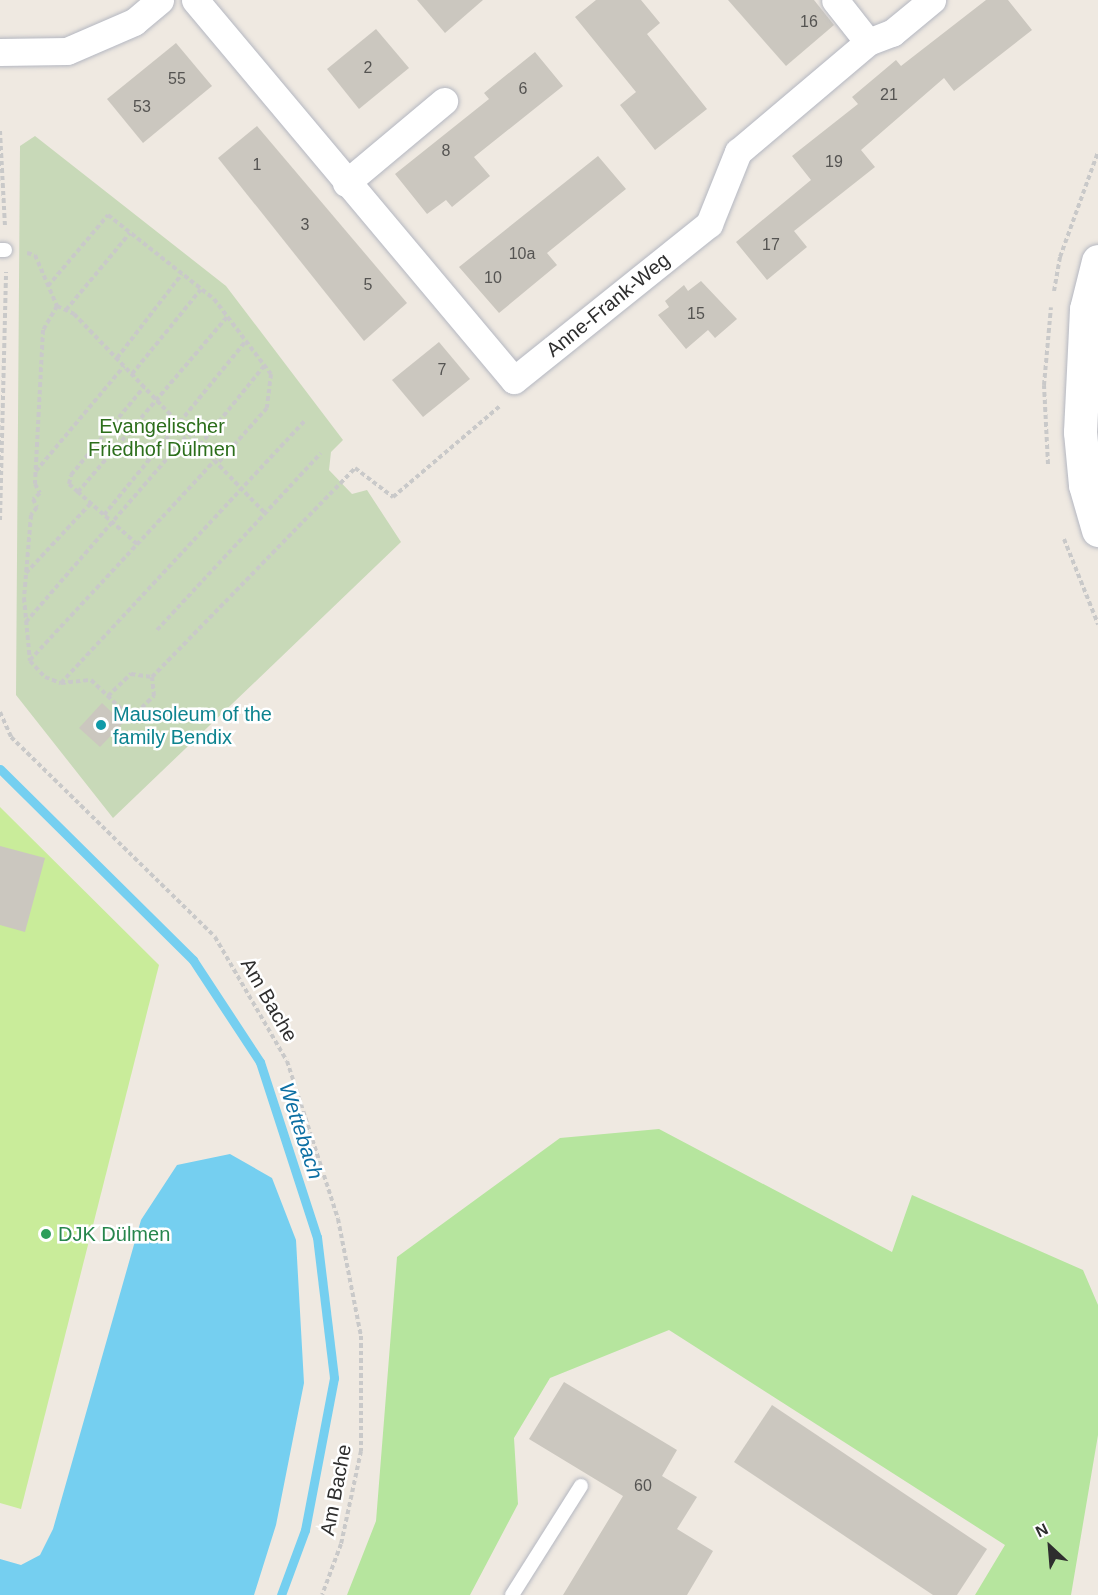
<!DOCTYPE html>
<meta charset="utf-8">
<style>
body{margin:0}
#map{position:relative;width:1098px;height:1595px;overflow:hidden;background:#efe9e1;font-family:Helvetica,sans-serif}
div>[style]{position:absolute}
.green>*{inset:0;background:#b6e59e}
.cemetery>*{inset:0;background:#c8d9b8}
.pitch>*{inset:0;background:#c9ec9a}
.water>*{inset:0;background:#75cff0}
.stream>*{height:9px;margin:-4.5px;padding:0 4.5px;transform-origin:4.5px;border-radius:4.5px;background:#75cff0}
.building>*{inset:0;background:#cbc7bf}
.path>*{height:4px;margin-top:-2px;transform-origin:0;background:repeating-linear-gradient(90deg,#c9c9c9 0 4.5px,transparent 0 7.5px)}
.roads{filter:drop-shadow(0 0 2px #b4b7c1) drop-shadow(0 0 2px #b4b7c1)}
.lane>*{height:14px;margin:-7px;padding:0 7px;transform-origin:7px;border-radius:7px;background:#fff}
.street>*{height:27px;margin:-13.5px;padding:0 13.5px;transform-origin:13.5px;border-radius:13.5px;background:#fff}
.secondary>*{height:33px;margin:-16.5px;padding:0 16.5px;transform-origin:16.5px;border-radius:16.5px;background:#fff}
.dots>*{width:16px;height:16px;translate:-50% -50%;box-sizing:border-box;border:3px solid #fff;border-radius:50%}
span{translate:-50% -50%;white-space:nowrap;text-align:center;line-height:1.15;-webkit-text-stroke:5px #fff;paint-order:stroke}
.number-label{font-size:16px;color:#555452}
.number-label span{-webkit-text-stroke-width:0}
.street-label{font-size:20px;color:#2e2e2e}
.park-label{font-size:20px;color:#2c6e1b}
.culture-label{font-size:20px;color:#0d838f}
.left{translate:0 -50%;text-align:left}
.leisure-label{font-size:20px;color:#27864d}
.water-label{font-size:21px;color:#0d6fa3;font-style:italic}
.north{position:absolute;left:1020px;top:1517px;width:60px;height:60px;-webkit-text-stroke:4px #fff;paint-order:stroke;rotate:334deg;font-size:16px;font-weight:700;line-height:24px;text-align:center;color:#2e2e2e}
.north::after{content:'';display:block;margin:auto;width:21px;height:27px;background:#2e2e2e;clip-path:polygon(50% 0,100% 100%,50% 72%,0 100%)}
</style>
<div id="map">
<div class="green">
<div style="clip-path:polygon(659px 1129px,892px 1252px,912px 1195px,1083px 1270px,1098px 1305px,1098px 1435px,1071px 1595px,975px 1595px,1005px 1545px,669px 1330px,550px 1378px,514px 1438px,518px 1504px,470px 1595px,347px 1595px,376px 1521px,397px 1257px,560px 1138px)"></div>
</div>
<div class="cemetery">
<div style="clip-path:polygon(35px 136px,226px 286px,343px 440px,331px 452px,329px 470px,352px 494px,367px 490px,401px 542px,113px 818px,16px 695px,20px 146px)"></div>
</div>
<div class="pitch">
<div style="clip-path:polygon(0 807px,159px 965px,21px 1509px,0 1503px)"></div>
</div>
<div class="water">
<div style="clip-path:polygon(230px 1154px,272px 1178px,296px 1240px,304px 1383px,276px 1525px,254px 1595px,0 1595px,0 1559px,21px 1565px,40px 1555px,53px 1529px,141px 1220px,177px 1165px)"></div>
</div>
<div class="stream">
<div style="left:0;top:769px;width:272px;rotate:44.7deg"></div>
<div style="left:193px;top:960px;width:122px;rotate:56.7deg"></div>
<div style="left:260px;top:1062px;width:184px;rotate:72deg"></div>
<div style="left:317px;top:1237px;width:142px;rotate:83.1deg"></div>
<div style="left:334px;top:1378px;width:155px;rotate:100.8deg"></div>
<div style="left:305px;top:1530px;width:69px;rotate:110.3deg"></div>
</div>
<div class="building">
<div style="clip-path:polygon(417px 0,483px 0,445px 33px)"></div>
<div style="clip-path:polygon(596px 0,641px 0,660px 23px,647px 34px,707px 109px,655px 150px,620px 105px,636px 92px,575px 17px)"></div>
<div style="clip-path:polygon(728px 0,814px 0,834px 25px,786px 66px)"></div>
<div style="clip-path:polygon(986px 0,1008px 0,1032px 30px,954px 91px,944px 78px,861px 150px,875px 167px,794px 231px,807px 247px,767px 280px,736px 242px,811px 180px,792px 156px,858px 104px,852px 97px,896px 60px,901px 66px)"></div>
<div style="clip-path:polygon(376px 29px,409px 68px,359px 109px,327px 69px)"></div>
<div style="clip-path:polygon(176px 43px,212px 86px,143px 143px,107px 99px)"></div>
<div style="clip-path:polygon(535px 52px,563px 86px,474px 157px,490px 176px,452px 207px,446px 200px,427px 214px,395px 174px,489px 99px,484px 93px)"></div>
<div style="clip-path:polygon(257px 126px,407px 303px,364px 341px,218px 158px)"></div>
<div style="clip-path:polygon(598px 156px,626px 189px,547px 253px,557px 265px,499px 313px,459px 267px)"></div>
<div style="clip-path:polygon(701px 281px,737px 319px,715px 338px,708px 330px,686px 349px,658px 315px,669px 307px,665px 301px,684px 285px,688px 291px)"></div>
<div style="clip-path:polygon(439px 342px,470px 379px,423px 417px,392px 380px)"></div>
<div style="clip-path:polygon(102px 703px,123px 723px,100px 747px,79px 728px)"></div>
<div style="clip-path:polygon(0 846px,45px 858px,25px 932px,0 925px)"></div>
<div style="clip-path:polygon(564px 1382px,677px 1450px,662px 1476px,697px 1497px,677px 1529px,713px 1551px,687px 1595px,563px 1595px,623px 1496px,529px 1439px)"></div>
<div style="clip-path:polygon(772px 1405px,987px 1549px,957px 1595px,933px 1595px,734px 1462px)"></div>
</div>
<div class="path">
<div style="left:0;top:131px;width:97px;rotate:87deg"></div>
<div style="left:27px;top:253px;width:8px;rotate:14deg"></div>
<div style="left:35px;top:255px;width:56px;rotate:66.7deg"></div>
<div style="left:57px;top:306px;width:19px;rotate:25deg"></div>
<div style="left:74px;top:314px;width:276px;rotate:46.2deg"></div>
<div style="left:48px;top:286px;width:93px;rotate:-49.8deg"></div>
<div style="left:108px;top:215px;width:135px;rotate:38.4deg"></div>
<div style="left:214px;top:299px;width:94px;rotate:52.8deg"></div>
<div style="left:271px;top:374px;width:34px;rotate:97deg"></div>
<div style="left:267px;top:408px;width:74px;rotate:131.7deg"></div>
<div style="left:1054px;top:291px;width:35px;rotate:-80deg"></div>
<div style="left:1060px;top:257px;width:112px;rotate:-70.1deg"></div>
<div style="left:57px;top:306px;width:28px;rotate:120deg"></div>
<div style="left:43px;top:330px;width:154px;rotate:93deg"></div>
<div style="left:35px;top:484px;width:10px;rotate:61deg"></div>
<div style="left:40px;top:493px;width:9px;rotate:139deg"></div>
<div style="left:33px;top:499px;width:9px;rotate:63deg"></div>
<div style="left:37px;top:507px;width:10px;rotate:127deg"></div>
<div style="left:31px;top:515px;width:83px;rotate:94.8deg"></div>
<div style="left:24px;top:598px;width:63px;rotate:84.6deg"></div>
<div style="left:30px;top:661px;width:22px;rotate:47deg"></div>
<div style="left:45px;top:677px;width:17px;rotate:21deg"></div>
<div style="left:61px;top:683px;width:359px;rotate:-47.1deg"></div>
<div style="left:66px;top:310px;width:100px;rotate:-50.3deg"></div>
<div style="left:117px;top:358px;width:106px;rotate:-52.3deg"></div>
<div style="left:132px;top:374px;width:109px;rotate:-50.9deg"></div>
<div style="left:200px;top:445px;width:102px;rotate:-51deg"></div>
<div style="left:1048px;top:464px;width:79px;rotate:-92.9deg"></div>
<div style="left:1044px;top:385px;width:78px;rotate:-84.9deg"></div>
<div style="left:36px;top:471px;width:137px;rotate:-50deg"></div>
<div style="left:78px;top:492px;width:12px;rotate:-138deg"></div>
<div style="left:69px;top:484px;width:9px;rotate:-77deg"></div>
<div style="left:71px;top:475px;width:114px;rotate:-50.3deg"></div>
<div style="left:104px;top:515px;width:225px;rotate:-50.8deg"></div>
<div style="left:0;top:520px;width:248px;rotate:-88.6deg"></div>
<div style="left:1064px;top:539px;width:92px;rotate:68.2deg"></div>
<div style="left:137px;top:544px;width:79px;rotate:-138.6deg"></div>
<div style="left:78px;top:492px;width:231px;rotate:-49.6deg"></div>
<div style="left:26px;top:573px;width:96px;rotate:-47.1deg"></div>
<div style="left:26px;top:622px;width:250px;rotate:-49.2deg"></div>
<div style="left:157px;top:630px;width:241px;rotate:-47.2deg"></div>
<div style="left:30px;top:660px;width:272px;rotate:-47.2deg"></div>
<div style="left:152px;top:677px;width:291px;rotate:-45.8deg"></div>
<div style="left:355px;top:468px;width:48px;rotate:37.3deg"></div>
<div style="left:393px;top:497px;width:142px;rotate:-40.4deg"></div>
<div style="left:61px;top:683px;width:30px;rotate:-6deg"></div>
<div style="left:91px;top:680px;width:62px;rotate:43.7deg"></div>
<div style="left:108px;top:696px;width:32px;rotate:-44deg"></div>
<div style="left:131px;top:674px;width:21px;rotate:8deg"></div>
<div style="left:0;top:712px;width:27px;rotate:66deg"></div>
<div style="left:11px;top:737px;width:286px;rotate:44.4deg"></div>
<div style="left:215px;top:937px;width:143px;rotate:59.9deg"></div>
<div style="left:287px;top:1061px;width:166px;rotate:72.1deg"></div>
<div style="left:338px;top:1219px;width:119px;rotate:78.9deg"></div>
<div style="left:361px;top:1336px;width:115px;rotate:90deg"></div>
<div style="left:361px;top:1451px;width:95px;rotate:102.1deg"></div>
<div style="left:341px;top:1544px;width:54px;rotate:110.4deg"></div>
<div style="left:131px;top:718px;width:32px;rotate:-44deg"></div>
<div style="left:154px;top:696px;width:19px;rotate:-96deg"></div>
</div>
<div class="roads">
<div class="lane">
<div style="left:0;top:250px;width:5px"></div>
<div style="left:512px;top:1595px;width:129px;rotate:-57.7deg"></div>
</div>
<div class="street">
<div style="left:195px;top:0;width:496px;rotate:50deg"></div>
<div style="left:514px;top:380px;width:250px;rotate:-38.7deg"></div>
<div style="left:709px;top:224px;width:78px;rotate:-68.1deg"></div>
<div style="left:738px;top:152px;width:170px;rotate:-40.2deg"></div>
<div style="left:868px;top:42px;width:53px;rotate:-128.2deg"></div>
<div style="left:868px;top:42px;width:26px;rotate:-21deg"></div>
<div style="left:892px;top:33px;width:52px;rotate:-39.5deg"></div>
<div style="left:0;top:52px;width:67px;rotate:-0.9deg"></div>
<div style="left:67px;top:51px;width:73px;rotate:-23.4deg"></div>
<div style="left:134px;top:22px;width:34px;rotate:-40deg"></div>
<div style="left:346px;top:183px;width:128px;rotate:-39.9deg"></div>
</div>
<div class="secondary">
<div style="left:1098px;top:261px;width:49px;rotate:104deg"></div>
<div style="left:1086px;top:309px;width:123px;rotate:92.8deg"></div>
<div style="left:1080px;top:432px;width:53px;rotate:84.6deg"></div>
<div style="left:1085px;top:485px;width:47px;rotate:73.9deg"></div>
</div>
</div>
<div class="dots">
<div style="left:101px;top:725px;background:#0f9aa8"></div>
<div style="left:46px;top:1234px;background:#2e9e5b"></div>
</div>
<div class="number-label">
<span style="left:809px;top:22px">16</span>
<span style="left:368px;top:68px">2</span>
<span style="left:177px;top:79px">55</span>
<span style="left:523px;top:89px">6</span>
<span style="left:889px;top:95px">21</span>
<span style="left:142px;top:107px">53</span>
<span style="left:446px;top:151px">8</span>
<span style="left:834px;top:162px">19</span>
<span style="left:257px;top:165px">1</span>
<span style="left:305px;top:225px">3</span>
<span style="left:771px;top:245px">17</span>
<span style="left:522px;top:254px">10a</span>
<span style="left:493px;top:278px">10</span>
<span style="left:368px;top:285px">5</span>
<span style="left:696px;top:314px">15</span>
<span style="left:442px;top:370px">7</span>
<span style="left:643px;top:1486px">60</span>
</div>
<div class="street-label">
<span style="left:608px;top:305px;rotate:-39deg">Anne-Frank-Weg</span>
<span style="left:269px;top:1000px;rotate:60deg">Am Bache</span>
<span style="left:336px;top:1490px;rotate:-79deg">Am Bache</span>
</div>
<div class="park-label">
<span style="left:162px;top:438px">Evangelischer<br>Friedhof Dülmen</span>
</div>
<div class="culture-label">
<span class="left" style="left:113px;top:726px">Mausoleum of the<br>family Bendix</span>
</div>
<div class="leisure-label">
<span class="left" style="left:58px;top:1234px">DJK Dülmen</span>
</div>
<div class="water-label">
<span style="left:301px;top:1131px;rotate:72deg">Wettebach</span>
</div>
<div class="north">N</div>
</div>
